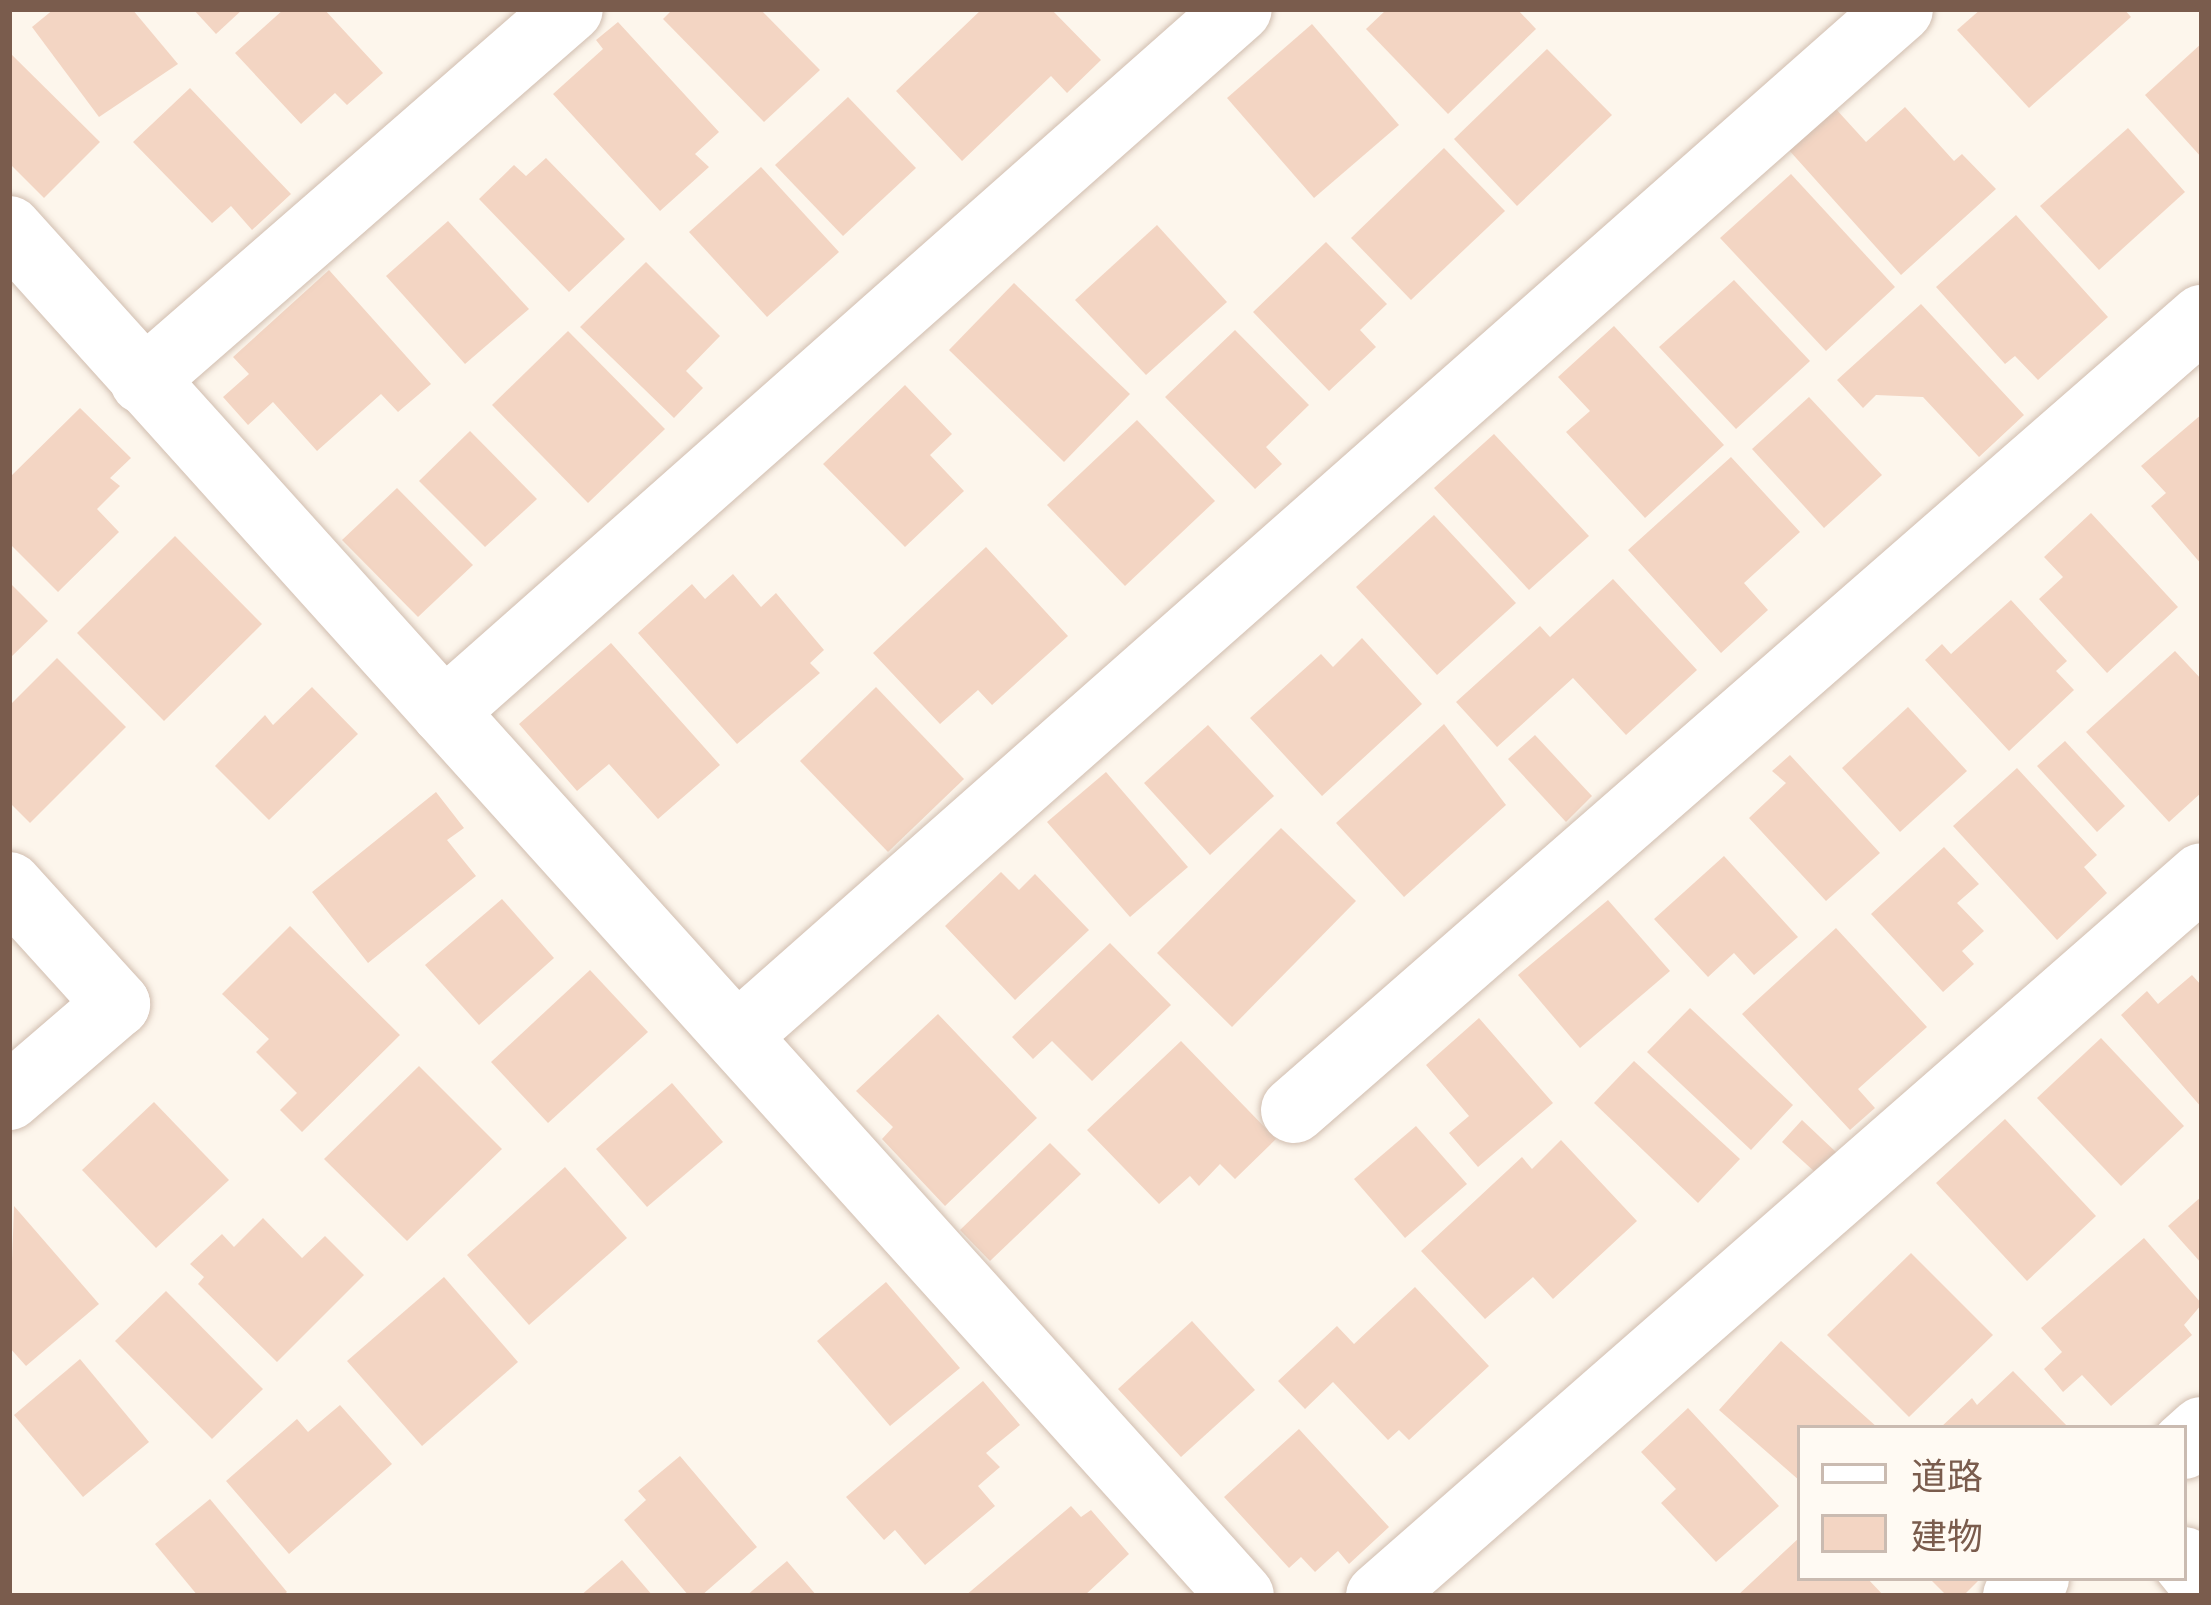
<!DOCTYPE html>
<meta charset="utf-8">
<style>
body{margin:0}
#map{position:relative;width:2211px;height:1605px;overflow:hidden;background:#fdf6ec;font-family:"Open Sans","Noto Sans JP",sans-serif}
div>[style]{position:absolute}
.building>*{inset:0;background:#f3d5c3}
.roads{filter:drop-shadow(0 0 3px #d1beb0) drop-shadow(0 0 3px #d1beb0)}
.minor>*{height:66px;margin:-33px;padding:0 33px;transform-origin:33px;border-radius:33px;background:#fff}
span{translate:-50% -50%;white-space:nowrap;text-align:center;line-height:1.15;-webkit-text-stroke:10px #fffaf3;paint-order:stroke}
.frame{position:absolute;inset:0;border:12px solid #7a5c4d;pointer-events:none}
.legend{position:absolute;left:1797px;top:1425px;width:390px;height:156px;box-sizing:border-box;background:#fffaf3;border:3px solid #cabbb1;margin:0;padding:15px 21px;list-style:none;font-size:36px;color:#7a5c4d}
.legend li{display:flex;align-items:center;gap:24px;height:60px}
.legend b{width:60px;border:3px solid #cabbb1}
</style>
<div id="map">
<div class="building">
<div style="clip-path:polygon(54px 9px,132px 9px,178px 64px,99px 117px,32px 27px)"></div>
<div style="clip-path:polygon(193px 9px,243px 9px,216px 34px)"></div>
<div style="clip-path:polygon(284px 9px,324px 9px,383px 73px,347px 105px,335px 93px,301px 124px,235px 53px)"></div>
<div style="clip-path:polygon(673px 9px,760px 9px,820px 70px,764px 122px,663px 19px)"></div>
<div style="clip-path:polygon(982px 9px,1051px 9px,1101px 60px,1067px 93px,1051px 76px,962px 161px,896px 91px)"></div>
<div style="clip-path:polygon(1387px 9px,1517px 9px,1536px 29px,1448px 114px,1366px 29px)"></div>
<div style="clip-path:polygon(1981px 9px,2124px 9px,2131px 17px,2029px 108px,1957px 30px)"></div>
<div style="clip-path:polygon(618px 22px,719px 132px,695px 154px,709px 167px,660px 211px,553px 94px,603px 49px,596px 40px)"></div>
<div style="clip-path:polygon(1312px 24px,1399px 125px,1314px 198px,1227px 98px)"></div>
<div style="clip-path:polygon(2202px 43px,2202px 158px,2145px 95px)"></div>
<div style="clip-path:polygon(1547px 49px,1612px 115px,1517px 206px,1454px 139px)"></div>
<div style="clip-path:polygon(9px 52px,100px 142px,44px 198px,9px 163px)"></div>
<div style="clip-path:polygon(190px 88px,291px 194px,252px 230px,231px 206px,212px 223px,133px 142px)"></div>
<div style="clip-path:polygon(848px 97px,916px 168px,843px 236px,775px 165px)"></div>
<div style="clip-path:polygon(1905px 107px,1954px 161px,1962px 154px,1996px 189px,1901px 275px,1788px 149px,1835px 108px,1866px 142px)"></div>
<div style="clip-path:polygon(2128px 128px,2185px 192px,2099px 270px,2040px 206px)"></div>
<div style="clip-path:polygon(1444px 148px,1505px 211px,1411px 300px,1351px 238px)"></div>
<div style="clip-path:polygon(546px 158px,625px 239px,569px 292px,479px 199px,514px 165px,526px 176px)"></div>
<div style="clip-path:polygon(761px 167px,839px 252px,767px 317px,689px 232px)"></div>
<div style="clip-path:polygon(1791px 174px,1895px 287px,1826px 351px,1720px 238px)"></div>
<div style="clip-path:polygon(2016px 215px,2108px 317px,2038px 380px,2015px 356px,2005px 364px,1936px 287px)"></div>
<div style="clip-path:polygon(448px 221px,529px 309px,465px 364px,386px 276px)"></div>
<div style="clip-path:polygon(1157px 225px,1227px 302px,1146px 375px,1075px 300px)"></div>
<div style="clip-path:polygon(1326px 242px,1387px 304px,1360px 330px,1376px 347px,1329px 391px,1253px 312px)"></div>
<div style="clip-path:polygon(646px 262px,720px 336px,686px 371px,703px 388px,674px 418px,580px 327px)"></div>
<div style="clip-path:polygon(329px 270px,431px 384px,398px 412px,381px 394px,317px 451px,273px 402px,248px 425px,223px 397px,249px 374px,233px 357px)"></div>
<div style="clip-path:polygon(1734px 280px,1810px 361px,1736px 429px,1659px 347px)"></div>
<div style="clip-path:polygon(1014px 283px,1130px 394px,1064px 462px,949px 350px)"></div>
<div style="clip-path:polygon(1921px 304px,2024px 415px,1979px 457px,1923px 397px,1876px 395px,1863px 408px,1837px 380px)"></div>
<div style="clip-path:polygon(1614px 326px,1724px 445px,1645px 518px,1566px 432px,1590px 411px,1558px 377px)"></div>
<div style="clip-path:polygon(1235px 330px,1309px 405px,1266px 447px,1282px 464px,1255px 489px,1165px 397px)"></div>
<div style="clip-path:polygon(568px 331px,665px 429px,588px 503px,492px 405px)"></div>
<div style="clip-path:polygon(905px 385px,952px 434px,930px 455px,964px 491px,905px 547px,823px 464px)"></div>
<div style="clip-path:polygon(1809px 397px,1882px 475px,1824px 528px,1752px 449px)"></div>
<div style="clip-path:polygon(80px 408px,131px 458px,110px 478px,120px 486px,97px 509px,119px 532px,58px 592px,9px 543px,9px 478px)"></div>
<div style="clip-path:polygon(2202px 414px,2202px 565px,2151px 506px,2166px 493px,2141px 466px)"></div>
<div style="clip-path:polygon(1137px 420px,1215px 501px,1125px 586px,1047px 505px)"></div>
<div style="clip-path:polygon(470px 431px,537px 499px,485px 547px,419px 481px)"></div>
<div style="clip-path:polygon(1494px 434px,1589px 536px,1529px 590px,1434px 488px)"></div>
<div style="clip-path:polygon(1731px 457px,1800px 532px,1744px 583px,1768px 610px,1721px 653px,1628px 550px)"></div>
<div style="clip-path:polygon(397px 488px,473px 565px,418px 617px,342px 540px)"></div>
<div style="clip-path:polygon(2091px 513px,2178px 607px,2107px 673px,2039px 599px,2063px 577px,2044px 557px)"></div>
<div style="clip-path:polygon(1434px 515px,1516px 603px,1437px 675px,1356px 587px)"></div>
<div style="clip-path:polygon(175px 536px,262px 624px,164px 721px,77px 633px)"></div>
<div style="clip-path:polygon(986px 547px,1068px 636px,992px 705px,978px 690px,940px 724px,873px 653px)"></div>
<div style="clip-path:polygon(733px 574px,761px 607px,776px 593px,824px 650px,810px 663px,820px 673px,737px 744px,638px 633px,692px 584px,705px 599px)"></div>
<div style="clip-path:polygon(1613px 579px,1697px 670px,1626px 735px,1573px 678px,1497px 747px,1456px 702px,1540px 626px,1550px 637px)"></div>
<div style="clip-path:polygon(9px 582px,48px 621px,9px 659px)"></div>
<div style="clip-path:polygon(2011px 600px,2067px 661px,2056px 671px,2074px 690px,2009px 751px,1925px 660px,1942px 644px,1951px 654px)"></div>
<div style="clip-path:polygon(1362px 638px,1422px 704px,1322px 796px,1250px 718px,1321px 654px,1333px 667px)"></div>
<div style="clip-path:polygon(611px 643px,720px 765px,658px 819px,609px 764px,577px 791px,519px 724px)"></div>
<div style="clip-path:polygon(2175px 651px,2202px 680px,2202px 792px,2169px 822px,2086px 732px)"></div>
<div style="clip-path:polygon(57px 658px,126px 727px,30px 823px,9px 802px,9px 706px)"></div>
<div style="clip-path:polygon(312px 687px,358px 734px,269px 820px,215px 766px,265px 715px,273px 725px)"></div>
<div style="clip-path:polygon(876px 687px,964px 779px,888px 852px,800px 761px)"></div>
<div style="clip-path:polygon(1908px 707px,1967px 771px,1900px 832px,1842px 768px)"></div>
<div style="clip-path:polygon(1444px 724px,1506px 805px,1404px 897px,1336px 823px)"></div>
<div style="clip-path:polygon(1208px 725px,1274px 796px,1210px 855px,1144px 783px)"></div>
<div style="clip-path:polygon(1535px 735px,1592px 796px,1566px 822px,1508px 759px)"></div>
<div style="clip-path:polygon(2065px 741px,2125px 806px,2097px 832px,2037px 766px)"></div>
<div style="clip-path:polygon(1790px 755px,1880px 853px,1826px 901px,1749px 818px,1786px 783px,1772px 771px)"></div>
<div style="clip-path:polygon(2017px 768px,2097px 855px,2084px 867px,2107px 893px,2057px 940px,1953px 826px)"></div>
<div style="clip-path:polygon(1106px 772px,1188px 867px,1130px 917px,1047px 822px)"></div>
<div style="clip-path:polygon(436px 792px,464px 828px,447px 840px,476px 876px,368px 963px,312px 892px)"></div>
<div style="clip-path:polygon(1281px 828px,1356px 901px,1232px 1027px,1157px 953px)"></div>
<div style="clip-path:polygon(1944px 847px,1979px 884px,1957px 903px,1984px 931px,1962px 951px,1974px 964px,1943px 992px,1871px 914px)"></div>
<div style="clip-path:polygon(1724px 856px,1798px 937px,1754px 975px,1734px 953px,1708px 977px,1654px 919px)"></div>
<div style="clip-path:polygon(1001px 872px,1019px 890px,1035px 874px,1089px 930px,1015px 1000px,945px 926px)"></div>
<div style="clip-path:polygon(502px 899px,554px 958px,479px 1025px,425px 965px)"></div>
<div style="clip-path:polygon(1608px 900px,1670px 971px,1580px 1048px,1518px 975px)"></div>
<div style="clip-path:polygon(290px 926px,400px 1035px,302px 1132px,280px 1110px,297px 1093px,256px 1052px,269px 1039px,222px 994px)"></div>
<div style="clip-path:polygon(1836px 928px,1927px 1027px,1858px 1089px,1875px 1108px,1850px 1130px,1742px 1014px)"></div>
<div style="clip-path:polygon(1110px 943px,1171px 1005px,1092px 1081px,1052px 1041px,1033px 1059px,1012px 1037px)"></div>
<div style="clip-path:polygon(590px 970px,648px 1032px,548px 1123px,491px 1062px)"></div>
<div style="clip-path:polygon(2192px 975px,2202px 986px,2202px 1108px,2121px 1015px,2147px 991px,2158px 1004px)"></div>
<div style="clip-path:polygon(1690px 1008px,1793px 1105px,1751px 1150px,1647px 1052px)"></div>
<div style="clip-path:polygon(938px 1014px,1037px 1118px,945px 1206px,882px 1139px,893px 1127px,856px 1091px)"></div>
<div style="clip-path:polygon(1479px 1018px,1553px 1103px,1478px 1167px,1449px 1133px,1469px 1116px,1426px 1065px)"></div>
<div style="clip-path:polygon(2101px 1038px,2184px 1126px,2121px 1186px,2037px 1098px)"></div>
<div style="clip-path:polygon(1181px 1041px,1276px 1139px,1235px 1179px,1220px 1164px,1199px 1186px,1190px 1176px,1159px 1204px,1087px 1130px)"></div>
<div style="clip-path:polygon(1634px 1061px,1740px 1159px,1698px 1203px,1594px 1103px)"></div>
<div style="clip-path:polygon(419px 1066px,502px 1149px,407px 1241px,324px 1159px)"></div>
<div style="clip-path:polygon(672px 1083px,723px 1142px,647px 1207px,596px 1149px)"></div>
<div style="clip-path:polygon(154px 1102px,229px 1180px,156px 1248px,82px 1170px)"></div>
<div style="clip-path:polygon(2005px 1119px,2096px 1216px,2027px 1281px,1936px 1183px)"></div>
<div style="clip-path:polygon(1802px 1120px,1837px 1153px,1817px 1174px,1782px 1142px)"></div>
<div style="clip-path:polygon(1416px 1126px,1467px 1184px,1405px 1238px,1354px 1179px)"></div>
<div style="clip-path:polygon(1561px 1140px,1637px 1221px,1553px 1299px,1533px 1277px,1485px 1319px,1421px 1251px,1522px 1157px,1532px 1169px)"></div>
<div style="clip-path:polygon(1050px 1143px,1081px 1174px,990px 1261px,960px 1230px)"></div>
<div style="clip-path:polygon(565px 1167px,627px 1238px,529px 1325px,467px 1255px)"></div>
<div style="clip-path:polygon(2202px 1196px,2202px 1264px,2168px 1226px)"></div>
<div style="clip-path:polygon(14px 1206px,99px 1304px,26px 1366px,9px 1347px)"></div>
<div style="clip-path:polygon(263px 1218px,302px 1258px,325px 1236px,364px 1275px,277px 1362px,198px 1284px,204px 1277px,190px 1264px,222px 1234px,234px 1247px)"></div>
<div style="clip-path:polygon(2144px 1238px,2202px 1304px,2184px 1325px,2192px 1335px,2111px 1406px,2082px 1375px,2063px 1392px,2044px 1369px,2062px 1352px,2041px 1328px)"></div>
<div style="clip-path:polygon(1911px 1253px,1993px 1335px,1909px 1417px,1827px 1335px)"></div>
<div style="clip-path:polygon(444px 1277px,518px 1362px,422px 1446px,347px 1361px)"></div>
<div style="clip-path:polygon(886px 1282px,960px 1368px,890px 1426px,817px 1341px)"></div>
<div style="clip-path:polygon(1415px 1287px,1489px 1366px,1409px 1440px,1399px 1430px,1388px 1440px,1333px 1382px,1305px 1409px,1278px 1381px,1337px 1326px,1354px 1344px)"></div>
<div style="clip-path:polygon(166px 1291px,263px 1389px,212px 1439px,115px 1341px)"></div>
<div style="clip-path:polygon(1192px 1321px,1255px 1390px,1181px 1457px,1118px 1389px)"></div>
<div style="clip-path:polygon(1781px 1341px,1878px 1428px,1800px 1428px,1800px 1481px,1719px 1410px)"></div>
<div style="clip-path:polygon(80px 1359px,149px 1442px,83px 1497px,14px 1415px)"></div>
<div style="clip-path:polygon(2013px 1371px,2069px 1428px,1940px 1428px,1972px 1398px,1977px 1405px)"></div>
<div style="clip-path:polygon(983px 1381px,1020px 1425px,986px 1453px,1000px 1467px,978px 1486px,995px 1506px,925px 1565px,895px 1530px,884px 1540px,846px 1497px)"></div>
<div style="clip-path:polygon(340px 1405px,392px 1464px,289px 1554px,226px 1481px,297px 1419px,308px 1432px)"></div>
<div style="clip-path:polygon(1688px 1408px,1779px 1506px,1716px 1562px,1661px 1503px,1676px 1489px,1641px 1452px)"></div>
<div style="clip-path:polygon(1299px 1429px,1389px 1527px,1349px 1564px,1338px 1551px,1315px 1572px,1301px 1557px,1289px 1568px,1224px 1497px)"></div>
<div style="clip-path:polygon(680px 1456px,757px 1547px,701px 1596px,689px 1596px,624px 1520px,646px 1500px,638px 1491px)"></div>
<div style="clip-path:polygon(210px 1499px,287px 1592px,282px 1596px,198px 1596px,155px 1544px)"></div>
<div style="clip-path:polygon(1071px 1506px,1081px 1517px,1091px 1510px,1129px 1554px,1084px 1596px,965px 1596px)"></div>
<div style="clip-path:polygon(1800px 1537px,1800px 1578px,1867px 1578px,1884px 1596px,1737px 1596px)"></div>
<div style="clip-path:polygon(622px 1560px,653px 1596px,580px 1596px)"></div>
<div style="clip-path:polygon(787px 1561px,817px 1596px,746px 1596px)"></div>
<div style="clip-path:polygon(1929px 1578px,1981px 1578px,1963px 1596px,1947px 1596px)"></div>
</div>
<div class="roads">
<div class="minor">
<div style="left:9px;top:229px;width:1840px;rotate:47.97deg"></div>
<div style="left:143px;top:381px;width:566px;rotate:-41.06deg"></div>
<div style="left:444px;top:712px;width:1061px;rotate:-41.49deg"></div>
<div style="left:9px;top:885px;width:161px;rotate:47.8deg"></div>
<div style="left:117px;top:1004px;width:143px;rotate:139.3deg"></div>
<div style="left:738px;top:1035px;width:1550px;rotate:-41.44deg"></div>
<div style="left:1294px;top:1110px;width:1205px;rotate:-41.1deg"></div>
<div style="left:2184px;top:1446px;width:24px;rotate:-42deg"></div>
<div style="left:2184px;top:1560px;width:28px;rotate:51deg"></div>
<div style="left:1379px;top:1596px;width:1093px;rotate:-41.18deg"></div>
<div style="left:2016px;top:1596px;width:27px;rotate:-42deg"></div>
</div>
</div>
<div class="frame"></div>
<ul class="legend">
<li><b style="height:15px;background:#fff"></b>道路</li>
<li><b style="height:33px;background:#f3d5c3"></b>建物</li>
</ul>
</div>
